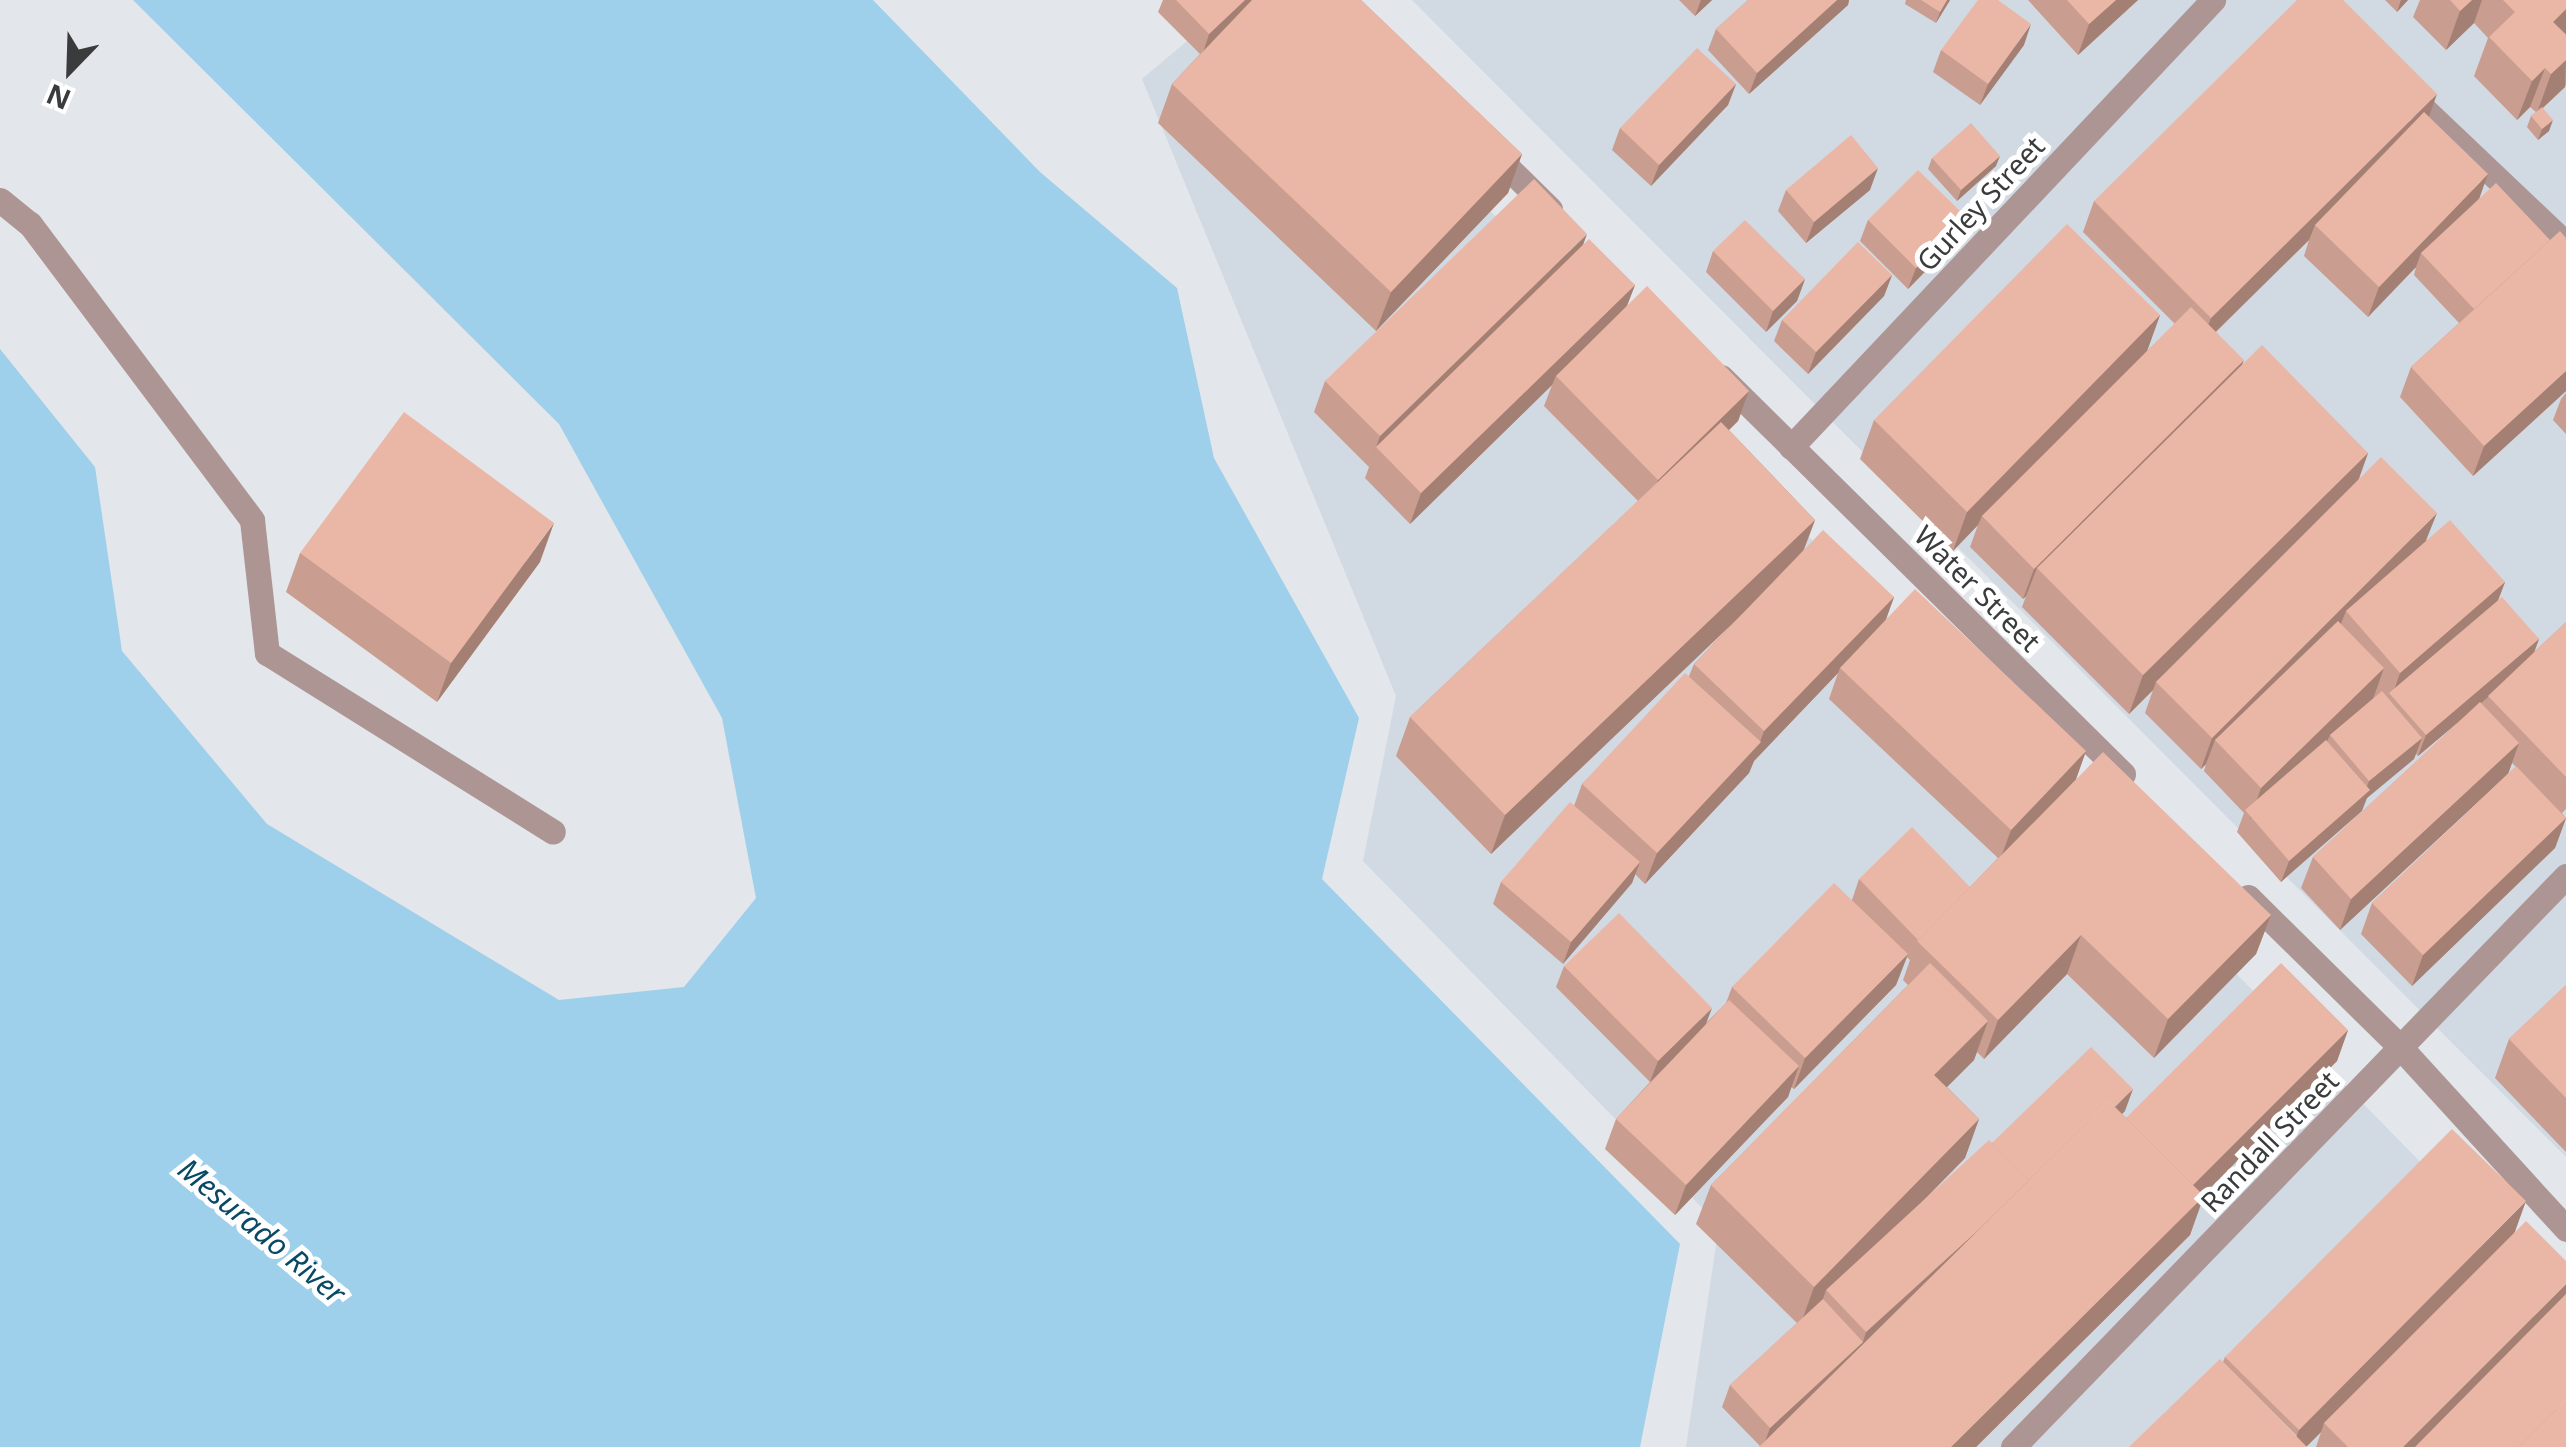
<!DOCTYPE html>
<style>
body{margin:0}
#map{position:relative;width:2566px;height:1447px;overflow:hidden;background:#e3e6ea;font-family:"Noto Sans",sans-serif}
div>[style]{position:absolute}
.built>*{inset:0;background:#d1d9e3}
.water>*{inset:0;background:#9fd0eb}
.minor>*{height:25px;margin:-12.5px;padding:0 12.5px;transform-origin:12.5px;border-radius:12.5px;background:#ad9594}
.wall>*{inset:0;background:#c99d8f}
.shaded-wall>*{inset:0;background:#a48074}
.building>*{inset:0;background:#eab7a6}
span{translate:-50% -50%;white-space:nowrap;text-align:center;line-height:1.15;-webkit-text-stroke:10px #fff;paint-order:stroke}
.street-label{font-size:28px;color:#3a3b3c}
.water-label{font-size:30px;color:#084a65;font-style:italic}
.north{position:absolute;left:20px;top:20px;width:100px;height:100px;-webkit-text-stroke:8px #fff;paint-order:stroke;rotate:203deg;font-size:28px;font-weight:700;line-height:40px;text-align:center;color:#3a3b3c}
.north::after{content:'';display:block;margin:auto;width:35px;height:45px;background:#3a3b3c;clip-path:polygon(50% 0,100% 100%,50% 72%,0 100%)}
</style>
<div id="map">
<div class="built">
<div style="clip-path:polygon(1236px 0,1284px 0,2566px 1311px,2566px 1447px,1686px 1447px,1719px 1225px,1363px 861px,1396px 696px,1142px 79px)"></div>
<div style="clip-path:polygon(1412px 0,2566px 0,2566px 1157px)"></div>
</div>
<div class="water">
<div style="clip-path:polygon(133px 0,873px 0,1040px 172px,1177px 288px,1214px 458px,1359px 718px,1322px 879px,1680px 1244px,1640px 1447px,0 1447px,0 349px,95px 467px,122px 651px,267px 824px,559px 1000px,684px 987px,756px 898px,722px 718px,559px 424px)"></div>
</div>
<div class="minor">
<div style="left:2407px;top:93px;width:219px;rotate:43.5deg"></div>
<div style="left:1493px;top:153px;width:80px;rotate:44.5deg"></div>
<div style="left:0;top:200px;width:38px;rotate:39deg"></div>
<div style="left:30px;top:224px;width:370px;rotate:53.1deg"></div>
<div style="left:252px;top:520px;width:134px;rotate:83.6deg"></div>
<div style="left:267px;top:653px;width:337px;rotate:32deg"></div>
<div style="left:1721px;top:377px;width:565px;rotate:44.64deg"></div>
<div style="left:1791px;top:447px;width:615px;rotate:-46.65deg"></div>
<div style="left:2248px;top:897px;width:215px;rotate:44.6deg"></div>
<div style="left:2401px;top:1048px;width:245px;rotate:47.6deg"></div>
<div style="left:2013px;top:1447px;width:795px;rotate:-45.92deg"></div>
</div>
<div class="wall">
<div style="clip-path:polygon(1163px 0,1361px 0,1522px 154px,1508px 193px,1376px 331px,1158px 123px,1172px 84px,1200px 54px,1158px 12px)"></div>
<div style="clip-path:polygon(1679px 0,1712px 0,1695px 16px)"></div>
<div style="clip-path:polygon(1748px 0,1849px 0,1848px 5px,1749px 94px,1708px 50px,1716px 29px)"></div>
<div style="clip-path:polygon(1906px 0,1950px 0,1936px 23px,1905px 4px)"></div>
<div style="clip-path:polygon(2028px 0,2138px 0,2078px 55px)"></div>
<div style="clip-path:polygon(2385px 0,2408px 0,2397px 12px)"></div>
<div style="clip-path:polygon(2420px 0,2566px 0,2566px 84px,2565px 87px,2543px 108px,2549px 131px,2538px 140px,2527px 127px,2531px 116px,2536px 112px,2530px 107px,2517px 120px,2474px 76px,2488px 38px,2474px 23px,2446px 50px,2413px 17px)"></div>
<div style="clip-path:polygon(2024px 45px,1980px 105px,1933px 72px,1941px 50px)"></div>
<div style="clip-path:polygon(1736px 84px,1728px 105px,1651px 186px,1612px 150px,1620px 128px)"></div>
<div style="clip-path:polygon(2428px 117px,2479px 199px,2550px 240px,2566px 238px,2566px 391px,2473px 476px,2400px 397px,2411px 367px,2459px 323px,2414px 275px,2416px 267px,2368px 317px,2304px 256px,2309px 240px,2216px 332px,2241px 366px,2368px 453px,2359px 479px,2426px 540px,2505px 582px,2498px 601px,2539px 639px,2534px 652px,2566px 622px,2566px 809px,2562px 813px,2566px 818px,2555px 848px,2412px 986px,2361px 934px,2372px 903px,2516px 767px,2512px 763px,2508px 774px,2340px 930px,2301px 888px,2313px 857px,2462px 719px,2418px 756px,2416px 754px,2414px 759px,2367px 798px,2281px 882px,2237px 832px,2244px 813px,2204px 771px,2206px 764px,2201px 769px,2145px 713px,2153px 690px,2129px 714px,2022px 607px,2026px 596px,2023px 599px,1970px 547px,1978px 525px,1953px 551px,1860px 459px,1874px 420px,2160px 315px,2147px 351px,2175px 324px,2083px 232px,2094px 201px)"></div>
<div style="clip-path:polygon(1932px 158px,1996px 166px,1957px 201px,1928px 169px)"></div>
<div style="clip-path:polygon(1786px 190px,1870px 190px,1806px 243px,1778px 211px)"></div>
<div style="clip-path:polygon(1966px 217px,1958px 238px,1908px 289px,1860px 241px,1868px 220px)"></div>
<div style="clip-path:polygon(1583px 245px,1635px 285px,1627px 306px,1749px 391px,1738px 421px,1729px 430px,1815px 520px,1804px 550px,1894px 597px,1885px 621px,2086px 751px,2076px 779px,2271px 915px,2256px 954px,2154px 1058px,2067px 974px,1984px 1059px,1977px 1052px,1974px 1060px,1947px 1087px,1979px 1119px,1965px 1158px,1926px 1198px,1992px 1143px,2125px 1111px,2122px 1114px,2126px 1118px,2348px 1030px,2337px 1061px,2203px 1195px,2190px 1235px,1976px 1447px,1759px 1447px,1760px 1446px,1722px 1407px,1730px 1385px,1797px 1323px,1696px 1224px,1711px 1185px,1908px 985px,1903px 980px,1910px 960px,1907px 957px,1896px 985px,1794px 1089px,1791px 1087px,1788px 1097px,1675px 1215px,1605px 1149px,1616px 1119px,1650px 1082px,1556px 987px,1564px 966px,1706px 1023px,1726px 1003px,1732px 987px,1852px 900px,1859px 879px,1970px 887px,1998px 858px,1829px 699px,1838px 673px,1754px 761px,1749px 773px,1645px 884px,1635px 874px,1632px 883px,1563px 964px,1493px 904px,1501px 882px,1574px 806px,1582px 784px,1689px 676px,1694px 664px,1731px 625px,1491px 854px,1396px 756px,1410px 717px,1638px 501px,1544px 406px,1552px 385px,1410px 524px,1365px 478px,1369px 467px,1314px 412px,1325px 381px)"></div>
<div style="clip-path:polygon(1713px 251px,1805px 279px,1797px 301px,1766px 332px,1706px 272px)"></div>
<div style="clip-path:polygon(1892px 275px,1884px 296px,1808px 374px,1774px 341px,1782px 320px)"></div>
<div style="clip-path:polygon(2566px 393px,2566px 434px,2553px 420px,2561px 399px)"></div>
<div style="clip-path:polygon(300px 553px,540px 562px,437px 702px,286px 592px)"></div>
<div style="clip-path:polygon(2566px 985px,2566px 1152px,2495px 1078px,2509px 1039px)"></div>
<div style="clip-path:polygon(2514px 1234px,2566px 1447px,2316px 1447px,2321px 1432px,2307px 1446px,2223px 1362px,2225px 1357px)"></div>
</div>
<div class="shaded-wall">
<div style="clip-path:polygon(1245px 0,1259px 0,1202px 56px,1209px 34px)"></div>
<div style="clip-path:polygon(1701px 0,1712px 0,1695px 16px)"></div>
<div style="clip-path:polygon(1837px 0,1849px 0,1848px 5px,1749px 94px,1757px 73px)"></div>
<div style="clip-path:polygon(1947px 0,1950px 0,1936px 23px,1940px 12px)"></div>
<div style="clip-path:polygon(2116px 0,2138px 0,2078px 55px,2089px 24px)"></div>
<div style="clip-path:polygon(2401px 0,2408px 0,2397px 12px)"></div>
<div style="clip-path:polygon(2472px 0,2482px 0,2474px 23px,2446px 50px,2460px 11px)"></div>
<div style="clip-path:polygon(2566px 9px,2566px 34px,2553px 22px)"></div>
<div style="clip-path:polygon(2031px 24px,2024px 45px,1980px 105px,1988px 84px)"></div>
<div style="clip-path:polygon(2566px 60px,2565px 87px,2537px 113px,2551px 74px)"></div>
<div style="clip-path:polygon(2545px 68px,2530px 107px,2517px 120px,2532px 81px)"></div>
<div style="clip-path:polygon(1736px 84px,1728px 105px,1651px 186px,1659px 165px)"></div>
<div style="clip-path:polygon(2437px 94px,2426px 125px,2315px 225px,2309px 240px,2199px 348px,2211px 318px)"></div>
<div style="clip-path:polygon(2553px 120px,2549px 131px,2538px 140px,2542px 129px)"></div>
<div style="clip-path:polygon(1522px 154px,1508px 193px,1376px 331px,1391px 292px)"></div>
<div style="clip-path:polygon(2000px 156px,1996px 166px,1957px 201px,1961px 190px)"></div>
<div style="clip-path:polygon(1878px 168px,1870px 190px,1806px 243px,1814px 222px)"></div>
<div style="clip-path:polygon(2488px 174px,2477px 205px,2421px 253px,2416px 267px,2368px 317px,2379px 287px)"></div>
<div style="clip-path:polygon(1966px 217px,1958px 238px,1908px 289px,1916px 268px)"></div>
<div style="clip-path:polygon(1587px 234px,1576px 265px,1376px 447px,1369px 467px,1380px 436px)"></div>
<div style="clip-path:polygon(1892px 275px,1884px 296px,1808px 374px,1816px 352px)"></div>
<div style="clip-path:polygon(1805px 279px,1797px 301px,1766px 332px,1773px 311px)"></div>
<div style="clip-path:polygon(1635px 285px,1623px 316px,1556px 376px,1552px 385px,1410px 524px,1421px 493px)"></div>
<div style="clip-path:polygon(2160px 315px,2146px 354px,1982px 516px,1978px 525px,1953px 551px,1967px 512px)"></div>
<div style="clip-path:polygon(2244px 360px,2232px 391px,2037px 568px,2026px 596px,2023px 599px,2034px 569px)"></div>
<div style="clip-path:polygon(2566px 371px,2566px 391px,2473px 476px,2484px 446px)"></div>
<div style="clip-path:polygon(1749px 391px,1738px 421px,1647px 510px,1658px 480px)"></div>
<div style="clip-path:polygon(2368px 453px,2354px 492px,2156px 682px,2153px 690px,2129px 714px,2143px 675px)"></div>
<div style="clip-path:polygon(2437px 513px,2425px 543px,2346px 611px,2338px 631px,2215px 740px,2206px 764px,2201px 769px,2212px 738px)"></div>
<div style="clip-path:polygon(1815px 520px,1800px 559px,1491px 854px,1505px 815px)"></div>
<div style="clip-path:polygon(554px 523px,540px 562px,437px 702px,451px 663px)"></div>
<div style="clip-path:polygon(2505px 582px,2493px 613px,2392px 696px,2400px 673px)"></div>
<div style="clip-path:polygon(1894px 597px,1883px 628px,1840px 668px,1838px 673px,1754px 761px,1749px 773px,1645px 884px,1657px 853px,1760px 742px,1764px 731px)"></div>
<div style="clip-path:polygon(2539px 639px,2531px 661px,2418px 756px,2426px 735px)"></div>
<div style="clip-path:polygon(2384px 668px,2373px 699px,2330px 735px,2326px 744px,2250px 819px,2261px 788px)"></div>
<div style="clip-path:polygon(2422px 738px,2414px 759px,2367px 798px,2362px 811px,2281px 882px,2289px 861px,2364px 795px,2369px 781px)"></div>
<div style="clip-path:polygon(2519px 743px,2508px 774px,2340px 930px,2351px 899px)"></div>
<div style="clip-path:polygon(2086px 751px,2075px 782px,2000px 860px,2011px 830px)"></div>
<div style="clip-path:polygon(2566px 818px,2555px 848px,2412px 986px,2423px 955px)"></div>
<div style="clip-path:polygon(1640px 862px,1632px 883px,1563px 964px,1571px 942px)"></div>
<div style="clip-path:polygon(2271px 915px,2256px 954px,2154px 1058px,2168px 1019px)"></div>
<div style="clip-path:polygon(2081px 935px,2067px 974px,1984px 1059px,1998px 1020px)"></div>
<div style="clip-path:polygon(1908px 954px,1896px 985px,1794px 1089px,1805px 1058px)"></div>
<div style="clip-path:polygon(1712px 1008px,1704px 1029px,1650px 1082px,1658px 1061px)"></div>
<div style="clip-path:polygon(1988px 1021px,1974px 1060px,1920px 1114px,1934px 1075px)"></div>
<div style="clip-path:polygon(2348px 1030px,2337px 1061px,2181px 1217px,2192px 1186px)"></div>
<div style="clip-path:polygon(1799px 1066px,1788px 1097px,1675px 1215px,1686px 1185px)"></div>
<div style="clip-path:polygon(2133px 1089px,2125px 1111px,2019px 1213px,1763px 1447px,1770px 1428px,1863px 1342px,1866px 1332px)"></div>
<div style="clip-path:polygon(1979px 1119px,1965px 1158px,1831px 1295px,1826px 1290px,1821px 1305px,1800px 1326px,1814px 1287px)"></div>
<div style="clip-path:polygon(2204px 1196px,2190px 1235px,1976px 1447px,1951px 1447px)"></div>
<div style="clip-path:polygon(2526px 1201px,2512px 1240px,2324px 1423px,2321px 1432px,2306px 1447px,2292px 1447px,2299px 1430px)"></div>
<div style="clip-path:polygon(2566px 1284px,2566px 1303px,2423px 1447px,2403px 1447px)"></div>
</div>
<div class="building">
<div style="clip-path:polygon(1176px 0,1245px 0,1209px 34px)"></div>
<div style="clip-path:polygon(1252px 0,1361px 0,1522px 154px,1391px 292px,1172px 84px)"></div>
<div style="clip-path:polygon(1748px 0,1837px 0,1757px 73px,1716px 29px)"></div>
<div style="clip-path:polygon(1921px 0,1947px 0,1940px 12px)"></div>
<div style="clip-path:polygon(1978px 0,1998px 0,2031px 24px,1988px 84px,1941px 50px)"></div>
<div style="clip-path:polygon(2067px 0,2116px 0,2089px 24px)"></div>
<div style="clip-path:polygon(2297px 0,2343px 0,2437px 94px,2211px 318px,2094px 201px)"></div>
<div style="clip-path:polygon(2450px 0,2472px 0,2460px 11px)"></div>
<div style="clip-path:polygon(2503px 0,2566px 0,2566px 9px,2553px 22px,2566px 35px,2566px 60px,2551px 74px,2545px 68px,2532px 81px,2489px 37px,2515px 12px)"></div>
<div style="clip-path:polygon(1697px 48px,1736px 84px,1659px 165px,1620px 128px)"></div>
<div style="clip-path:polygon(2542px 107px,2553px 120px,2542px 129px,2531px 116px)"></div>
<div style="clip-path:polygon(2424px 112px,2488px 174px,2379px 287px,2315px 225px)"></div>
<div style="clip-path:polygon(1971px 123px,2000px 156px,1961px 190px,1932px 158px)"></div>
<div style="clip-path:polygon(1851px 135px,1878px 168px,1814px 222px,1786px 190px)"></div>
<div style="clip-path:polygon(1918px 170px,1966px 217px,1916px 268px,1868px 220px)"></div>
<div style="clip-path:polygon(1534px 179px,1587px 234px,1380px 436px,1325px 381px)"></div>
<div style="clip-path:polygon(2496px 183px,2550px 240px,2474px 309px,2421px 253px)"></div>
<div style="clip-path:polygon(1745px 220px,1805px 279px,1773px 311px,1713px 251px)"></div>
<div style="clip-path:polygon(2067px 224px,2160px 315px,1967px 512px,1874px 420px)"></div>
<div style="clip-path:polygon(2560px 231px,2566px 238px,2566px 371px,2484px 446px,2411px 367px)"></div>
<div style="clip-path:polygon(1589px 239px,1635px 285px,1421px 493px,1376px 447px)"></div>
<div style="clip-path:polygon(1858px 242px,1892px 275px,1816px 352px,1782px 320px)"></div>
<div style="clip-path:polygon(1647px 286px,1749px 391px,1658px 480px,1556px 376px)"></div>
<div style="clip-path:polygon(2191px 307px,2244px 360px,2034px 569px,1982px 516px)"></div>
<div style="clip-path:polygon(2262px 345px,2368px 453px,2143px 675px,2037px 568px)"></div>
<div style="clip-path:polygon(404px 412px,554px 523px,451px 663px,300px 553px)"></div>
<div style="clip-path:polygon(1721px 422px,1815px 520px,1505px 815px,1410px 717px)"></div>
<div style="clip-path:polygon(2381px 457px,2437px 513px,2212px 738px,2156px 682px)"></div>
<div style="clip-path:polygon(2450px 520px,2505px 582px,2400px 673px,2346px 611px)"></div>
<div style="clip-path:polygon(1823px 530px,1894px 597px,1764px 731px,1694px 664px)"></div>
<div style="clip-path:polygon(1915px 589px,2086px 751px,2011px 830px,1840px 668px)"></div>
<div style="clip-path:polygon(2502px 597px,2539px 639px,2426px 735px,2389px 693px)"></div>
<div style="clip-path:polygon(2338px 621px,2384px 668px,2261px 788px,2215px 740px)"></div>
<div style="clip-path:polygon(2566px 622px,2566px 777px,2488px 696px)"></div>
<div style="clip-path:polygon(1685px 673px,1761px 742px,1657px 853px,1582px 784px)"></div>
<div style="clip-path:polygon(2382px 691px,2422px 738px,2369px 781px,2330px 735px)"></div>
<div style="clip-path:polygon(2480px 702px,2519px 743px,2351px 899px,2313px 857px)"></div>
<div style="clip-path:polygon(2326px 740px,2370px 790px,2289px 861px,2245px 810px)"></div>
<div style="clip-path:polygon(2103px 752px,2271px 915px,2168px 1019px,2081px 935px,1998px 1020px,1917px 941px)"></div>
<div style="clip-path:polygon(2516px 766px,2566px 818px,2423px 955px,2372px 903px)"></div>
<div style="clip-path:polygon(1570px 802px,1640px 862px,1571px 942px,1501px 882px)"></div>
<div style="clip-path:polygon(1912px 827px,1970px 887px,1918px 940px,1859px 879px)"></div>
<div style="clip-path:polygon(1834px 883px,1908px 954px,1805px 1058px,1732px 987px)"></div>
<div style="clip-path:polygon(1619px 913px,1712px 1008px,1658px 1061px,1564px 966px)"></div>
<div style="clip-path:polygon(1930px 963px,1988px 1021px,1934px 1075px,1979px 1119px,1814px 1287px,1711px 1185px)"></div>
<div style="clip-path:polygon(2281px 963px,2348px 1030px,2193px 1185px,2126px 1118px)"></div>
<div style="clip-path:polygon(2566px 985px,2566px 1098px,2509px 1039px)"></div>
<div style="clip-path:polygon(1729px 1000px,1799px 1066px,1686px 1185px,1616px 1119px)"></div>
<div style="clip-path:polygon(2091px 1047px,2133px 1089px,2115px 1107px,2109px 1101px,2029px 1180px,1992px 1143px)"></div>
<div style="clip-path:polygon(2109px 1101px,2204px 1196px,1951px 1447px,1759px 1447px)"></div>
<div style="clip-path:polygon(2452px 1129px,2526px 1201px,2299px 1430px,2225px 1357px)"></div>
<div style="clip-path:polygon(1989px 1140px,2029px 1180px,1975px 1233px,1866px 1332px,1826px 1290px)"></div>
<div style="clip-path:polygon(2526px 1221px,2566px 1261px,2566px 1284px,2403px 1447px,2348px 1447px,2324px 1423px)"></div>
<div style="clip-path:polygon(2566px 1294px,2566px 1400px,2519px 1447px,2415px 1447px)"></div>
<div style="clip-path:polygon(1823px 1299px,1863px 1342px,1770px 1428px,1730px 1385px)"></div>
<div style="clip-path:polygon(2220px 1359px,2307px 1447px,2129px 1447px)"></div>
<div style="clip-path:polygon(2566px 1400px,2566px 1447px,2519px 1447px)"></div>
</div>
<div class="street-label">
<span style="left:1980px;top:203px;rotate:-47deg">Gurley Street</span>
<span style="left:1978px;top:588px;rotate:45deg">Water Street</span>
<span style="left:2269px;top:1141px;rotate:-46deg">Randall Street</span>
</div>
<div class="water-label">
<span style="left:262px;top:1231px;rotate:40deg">Mesurado River</span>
</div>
<div class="north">N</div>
</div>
